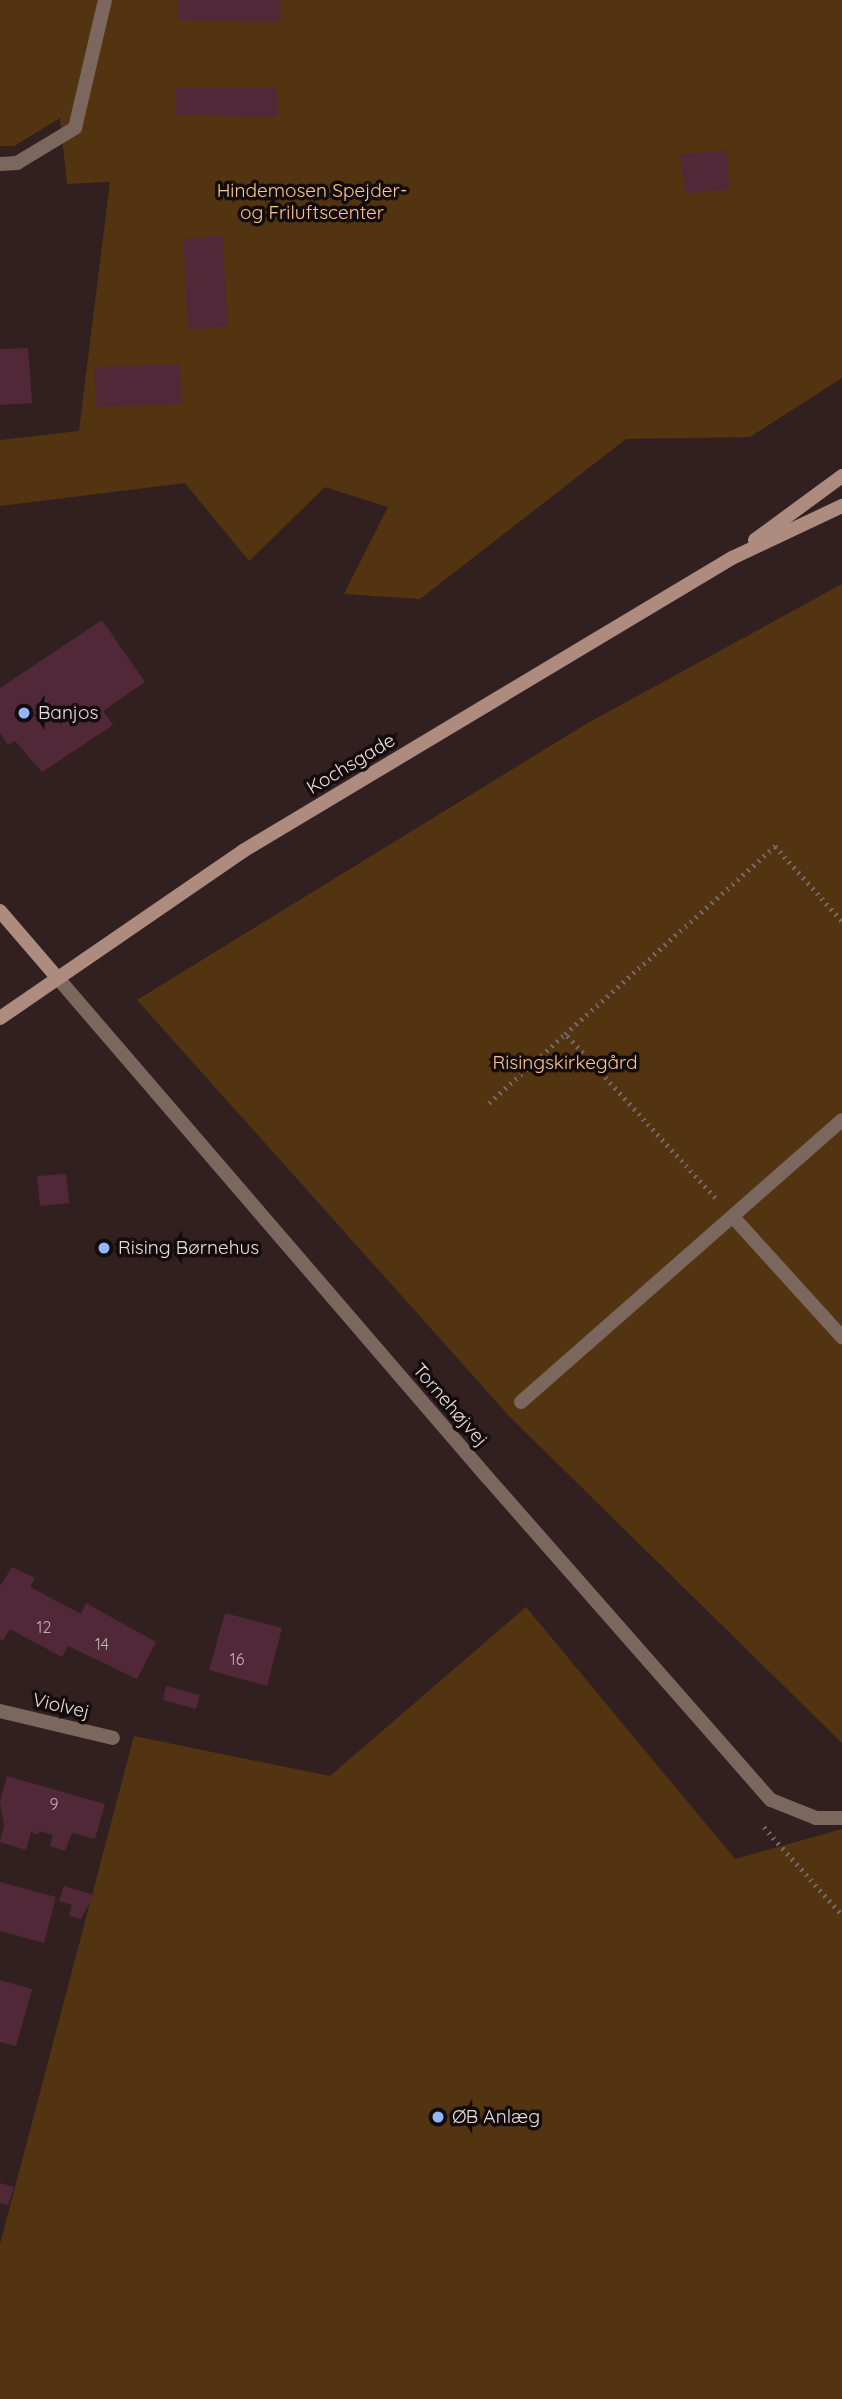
<!DOCTYPE html>
<meta charset="utf-8">
<style>
body{margin:0}
#map{position:relative;width:842px;height:2399px;overflow:hidden;background:#322020;font-family:Quicksand,sans-serif}
div>[style]{position:absolute}
.green>*{inset:0;background:#523411}
.building>*{inset:0;background:#512838}
.path>*{height:4.5px;margin-top:-2.25px;transform-origin:0;background:repeating-linear-gradient(90deg,#766766 0 2px,transparent 0 7px)}
.lane>*{height:14px;margin:-7px;padding:0 7px;transform-origin:7px;border-radius:7px;background:#7c675f}
.street>*{height:14px;margin:-7px;padding:0 7px;transform-origin:7px;border-radius:7px;background:#7c675f}
.secondary>*{height:14px;margin:-7px;padding:0 7px;transform-origin:7px;border-radius:7px;background:#ad8c7f}
.dots>*{width:19px;height:19px;translate:-50% -50%;box-sizing:border-box;border:4px solid #140c0c;border-radius:50%}
span{translate:-50% -50%;white-space:nowrap;text-align:center;line-height:1.15;-webkit-text-stroke:7px #140c0c;paint-order:stroke}
.number-label{font-size:16px;color:#c4b0b4}
.number-label span{-webkit-text-stroke-width:0}
.park-label{font-size:19px;color:#fdc68f}
.poi-label{font-size:19px;color:#eadedd}
.left{translate:0 -50%;text-align:left}
.street-label{font-size:19px;color:#eadedd}
</style>
<div id="map">
<div class="green">
<div style="clip-path:polygon(0 0,842px 0,842px 378px,750px 437px,626px 439px,420px 599px,344px 594px,388px 507px,325px 487px,249px 561px,185px 483px,0 506px,0 440px,79px 431px,110px 182px,67px 184px,60px 118px,14px 146px,0 146px)"></div>
<div style="clip-path:polygon(842px 584px,842px 1743px,511px 1418px,137px 1000px,586px 724px)"></div>
<div style="clip-path:polygon(526px 1607px,735px 1859px,842px 1829px,842px 2399px,0 2399px,0 2244px,134px 1736px,330px 1776px)"></div>
</div>
<div class="building">
<div style="clip-path:polygon(177px 0,281px 0,280px 22px,177px 20px)"></div>
<div style="clip-path:polygon(175px 87px,277px 88px,277px 117px,175px 115px)"></div>
<div style="clip-path:polygon(726px 150px,730px 189px,685px 194px,680px 154px)"></div>
<div style="clip-path:polygon(222px 235px,228px 326px,188px 330px,183px 239px)"></div>
<div style="clip-path:polygon(28px 348px,32px 403px,0 405px,0 349px)"></div>
<div style="clip-path:polygon(180px 364px,181px 404px,96px 407px,94px 367px)"></div>
<div style="clip-path:polygon(102px 620px,145px 682px,103px 711px,113px 725px,42px 772px,15px 741px,8px 745px,0 733px,0 688px)"></div>
<div style="clip-path:polygon(66px 1174px,69px 1203px,40px 1206px,37px 1176px)"></div>
<div style="clip-path:polygon(12px 1567px,35px 1578px,30px 1587px,81px 1614px,86px 1603px,156px 1642px,137px 1679px,68px 1646px,62px 1657px,10px 1629px,3px 1640px,0 1639px,0 1586px)"></div>
<div style="clip-path:polygon(225px 1613px,282px 1628px,267px 1686px,209px 1670px)"></div>
<div style="clip-path:polygon(166px 1686px,200px 1695px,196px 1709px,163px 1700px)"></div>
<div style="clip-path:polygon(7px 1776px,105px 1804px,95px 1839px,72px 1833px,65px 1851px,50px 1846px,53px 1835px,39px 1831px,38px 1835px,31px 1832px,26px 1850px,0 1842px,4px 1826px,0 1801px)"></div>
<div style="clip-path:polygon(0 1882px,56px 1897px,44px 1943px,0 1931px)"></div>
<div style="clip-path:polygon(64px 1886px,94px 1895px,81px 1919px,69px 1916px,72px 1905px,59px 1901px)"></div>
<div style="clip-path:polygon(0 1980px,32px 1989px,16px 2046px,0 2042px)"></div>
<div style="clip-path:polygon(0 2183px,14px 2187px,8px 2205px,0 2203px)"></div>
</div>
<div class="path">
<div style="left:489px;top:1103px;width:103px;rotate:-42.2deg"></div>
<div style="left:715px;top:1198px;width:222px;rotate:-132.4deg"></div>
<div style="left:565px;top:1034px;width:282px;rotate:-41.8deg"></div>
<div style="left:775px;top:846px;width:101px;rotate:48.2deg"></div>
<div style="left:764px;top:1827px;width:118px;rotate:48.4deg"></div>
</div>
<div class="lane">
<div style="left:0;top:164px;width:17px;rotate:-3deg"></div>
<div style="left:17px;top:163px;width:68px;rotate:-31.1deg"></div>
<div style="left:75px;top:128px;width:131px;rotate:-76.8deg"></div>
<div style="left:734px;top:1218px;width:161px;rotate:47.8deg"></div>
<div style="left:521px;top:1402px;width:427px;rotate:-41.3deg"></div>
</div>
<div class="street">
<div style="left:56px;top:976px;width:661px;rotate:49.3deg"></div>
<div style="left:487px;top:1477px;width:430px;rotate:48.7deg"></div>
<div style="left:771px;top:1800px;width:48px;rotate:21.8deg"></div>
<div style="left:816px;top:1818px;width:26px"></div>
<div style="left:0;top:1711px;width:116px;rotate:13.4deg"></div>
</div>
<div class="secondary">
<div style="left:755px;top:540px;width:108px;rotate:-36.3deg"></div>
<div style="left:0;top:911px;width:86px;rotate:49.3deg"></div>
<div style="left:0;top:1018px;width:295px;rotate:-34.5deg"></div>
<div style="left:243px;top:851px;width:570px;rotate:-30.93deg"></div>
<div style="left:732px;top:558px;width:122px;rotate:-25.3deg"></div>
</div>
<div class="dots">
<div style="left:24px;top:713px;background:#92b7fd"></div>
<div style="left:104px;top:1248px;background:#92b7fd"></div>
<div style="left:438px;top:2117px;background:#92b7fd"></div>
</div>
<div class="number-label">
<span style="left:44px;top:1627px">12</span>
<span style="left:102px;top:1644px">14</span>
<span style="left:237px;top:1659px">16</span>
<span style="left:54px;top:1804px">9</span>
</div>
<div class="park-label">
<span style="left:312px;top:202px">Hindemosen Spejder-<br>og Friluftscenter</span>
<span style="left:565px;top:1063px">Risingskirkegård</span>
</div>
<div class="poi-label">
<span class="left" style="left:38px;top:713px">Banjos</span>
<span class="left" style="left:118px;top:1248px">Rising Børnehus</span>
<span class="left" style="left:452px;top:2117px">ØB Anlæg</span>
</div>
<div class="street-label">
<span style="left:351px;top:764px;rotate:-31deg">Kochsgade</span>
<span style="left:450px;top:1405px;rotate:49deg">Tornehøjvej</span>
<span style="left:61px;top:1706px;rotate:13deg">Violvej</span>
</div>
</div>
